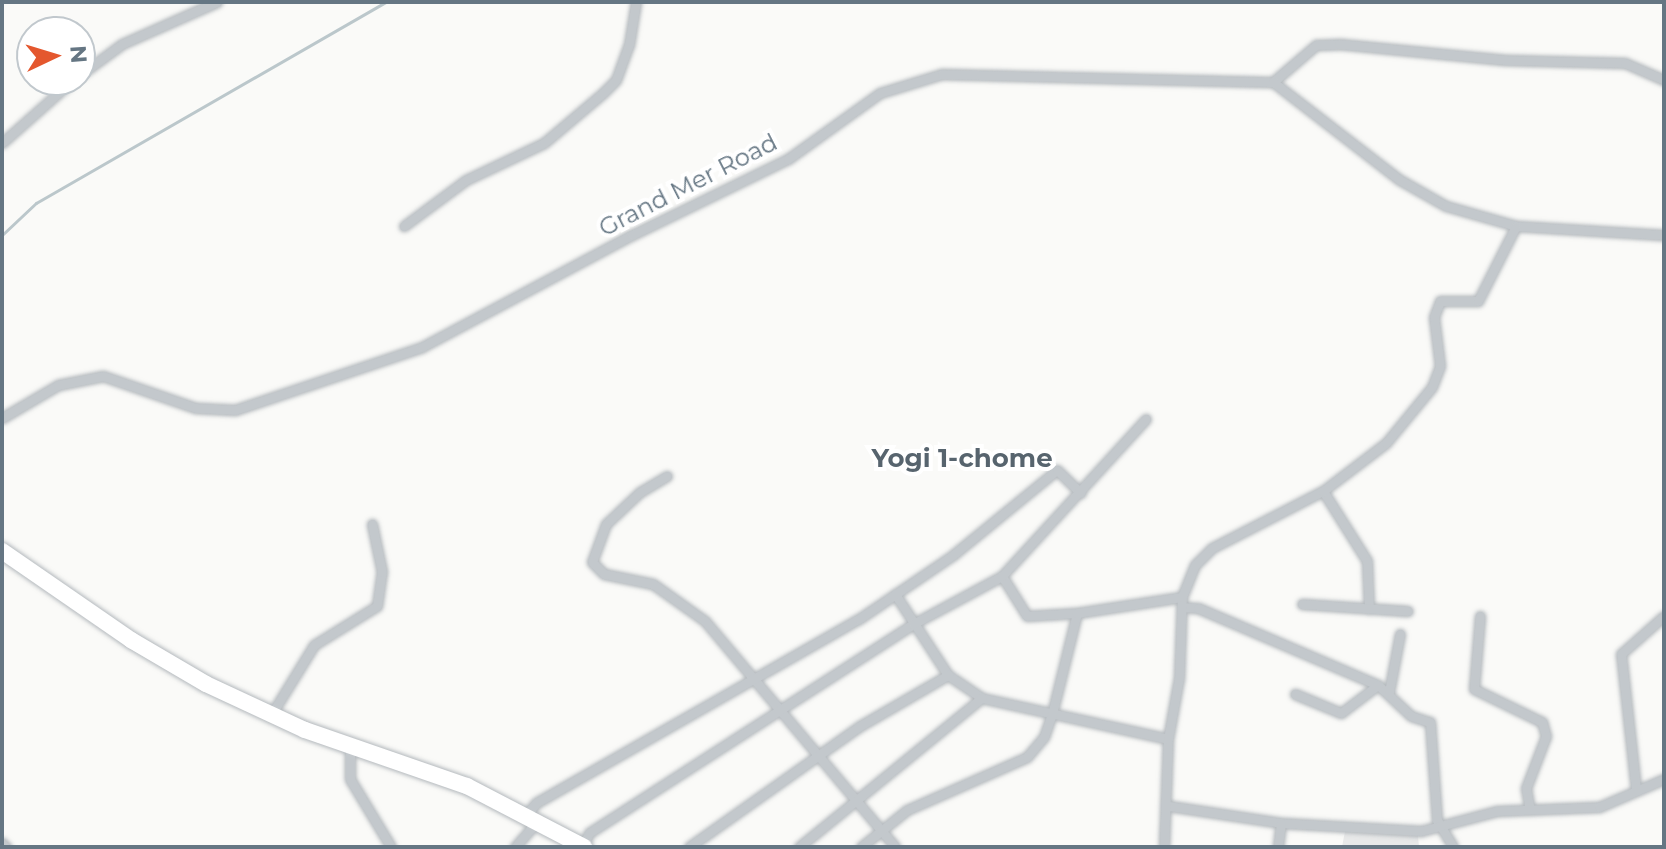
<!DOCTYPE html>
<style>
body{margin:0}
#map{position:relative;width:1666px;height:849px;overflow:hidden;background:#fafaf8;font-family:Montserrat,sans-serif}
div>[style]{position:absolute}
.built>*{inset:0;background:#e8e9e9}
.stream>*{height:3px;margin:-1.5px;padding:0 1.5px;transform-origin:1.5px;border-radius:1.5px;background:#bbc7cb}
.roads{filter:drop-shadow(0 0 2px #b4b9bd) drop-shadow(0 0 2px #b4b9bd)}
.street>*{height:9px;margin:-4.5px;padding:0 4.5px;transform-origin:4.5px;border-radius:4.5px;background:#c3c8cc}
.highway>*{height:16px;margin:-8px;padding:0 8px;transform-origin:8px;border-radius:8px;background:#fff}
span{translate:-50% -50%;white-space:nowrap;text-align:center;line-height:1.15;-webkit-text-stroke:8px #fff;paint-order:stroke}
.street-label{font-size:24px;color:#657683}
.neighbourhood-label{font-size:26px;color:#57646e;font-weight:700}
.frame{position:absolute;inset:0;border:4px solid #657683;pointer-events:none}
.north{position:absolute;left:16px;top:16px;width:80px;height:80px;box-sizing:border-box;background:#fff;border:2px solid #c1c8cd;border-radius:50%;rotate:86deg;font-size:22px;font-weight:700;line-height:32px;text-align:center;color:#657683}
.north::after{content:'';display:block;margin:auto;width:28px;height:36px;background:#e4572e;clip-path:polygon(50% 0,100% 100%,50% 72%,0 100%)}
</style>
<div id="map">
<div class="built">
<div style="clip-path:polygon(1345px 831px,1418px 836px,1419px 847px,1342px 847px)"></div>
</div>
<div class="stream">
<div style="left:2px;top:235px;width:47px;rotate:-43.3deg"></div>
<div style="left:36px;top:203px;width:404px;rotate:-29.9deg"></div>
</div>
<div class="roads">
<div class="street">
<div style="left:80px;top:75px;width:52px;rotate:-36.4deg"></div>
<div style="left:122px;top:44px;width:104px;rotate:-23.9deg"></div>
<div style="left:1273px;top:82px;width:57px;rotate:-40.7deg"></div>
<div style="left:1316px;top:45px;width:23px;rotate:-2deg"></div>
<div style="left:1339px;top:44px;width:167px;rotate:5.5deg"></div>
<div style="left:1505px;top:60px;width:120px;rotate:1.4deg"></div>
<div style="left:1625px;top:63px;width:43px;rotate:23.6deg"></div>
<div style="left:2px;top:143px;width:95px;rotate:-41.6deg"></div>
<div style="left:404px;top:226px;width:77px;rotate:-36.6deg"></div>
<div style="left:466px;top:180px;width:86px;rotate:-25.4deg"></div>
<div style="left:544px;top:143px;width:77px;rotate:-40.3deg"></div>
<div style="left:603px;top:93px;width:18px;rotate:-45deg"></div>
<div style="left:616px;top:80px;width:37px;rotate:-70deg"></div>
<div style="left:629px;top:45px;width:44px;rotate:-80.8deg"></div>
<div style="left:2px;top:418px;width:65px;rotate:-30.5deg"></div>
<div style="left:58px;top:385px;width:46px;rotate:-11.3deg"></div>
<div style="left:103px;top:376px;width:98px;rotate:19deg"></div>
<div style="left:196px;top:408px;width:39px;rotate:3deg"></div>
<div style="left:235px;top:410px;width:197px;rotate:-18.6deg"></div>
<div style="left:422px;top:347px;width:238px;rotate:-28.1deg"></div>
<div style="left:632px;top:235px;width:174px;rotate:-26deg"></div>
<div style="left:788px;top:159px;width:113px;rotate:-35.7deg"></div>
<div style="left:880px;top:93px;width:65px;rotate:-17deg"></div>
<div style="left:942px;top:74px;width:331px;rotate:1.4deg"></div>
<div style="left:1273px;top:82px;width:160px;rotate:37.7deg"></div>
<div style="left:1400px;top:180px;width:53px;rotate:29.5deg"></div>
<div style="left:1446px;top:206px;width:73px;rotate:15.9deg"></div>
<div style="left:1516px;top:226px;width:148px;rotate:3.5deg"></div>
<div style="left:667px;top:476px;width:31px;rotate:149deg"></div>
<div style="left:640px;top:492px;width:47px;rotate:136.7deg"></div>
<div style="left:606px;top:524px;width:40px;rotate:110.2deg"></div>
<div style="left:592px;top:562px;width:17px;rotate:45deg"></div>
<div style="left:604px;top:574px;width:50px;rotate:11.5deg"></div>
<div style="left:653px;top:584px;width:64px;rotate:35.4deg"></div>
<div style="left:705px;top:621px;width:295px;rotate:49.9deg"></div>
<div style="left:1323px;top:491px;width:83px;rotate:57.8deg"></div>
<div style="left:1367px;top:561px;width:48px;rotate:87.6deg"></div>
<div style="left:1002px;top:576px;width:47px;rotate:58deg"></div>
<div style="left:1027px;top:616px;width:50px;rotate:-3.4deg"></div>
<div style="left:895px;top:594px;width:97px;rotate:56.8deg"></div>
<div style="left:948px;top:675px;width:41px;rotate:34.1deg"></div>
<div style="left:982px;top:698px;width:190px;rotate:12.4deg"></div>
<div style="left:1302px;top:604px;width:106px;rotate:3.8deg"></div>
<div style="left:1182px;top:607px;width:16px;rotate:4deg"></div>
<div style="left:1198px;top:608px;width:196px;rotate:23.2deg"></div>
<div style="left:1378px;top:685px;width:45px;rotate:43.2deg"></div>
<div style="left:1411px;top:716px;width:20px;rotate:18deg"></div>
<div style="left:1430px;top:722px;width:98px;rotate:85.9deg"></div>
<div style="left:1437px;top:820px;width:31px;rotate:59deg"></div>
<div style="left:1480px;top:616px;width:73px;rotate:94.7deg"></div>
<div style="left:1474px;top:689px;width:76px;rotate:25.9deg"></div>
<div style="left:1542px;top:722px;width:15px;rotate:74deg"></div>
<div style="left:1546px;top:736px;width:56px;rotate:111deg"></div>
<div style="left:1526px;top:788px;width:22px;rotate:80deg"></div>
<div style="left:1389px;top:692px;width:59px;rotate:-79.3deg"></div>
<div style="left:1295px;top:694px;width:50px;rotate:22.4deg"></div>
<div style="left:1341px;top:713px;width:46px;rotate:-37.1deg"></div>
<div style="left:271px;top:715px;width:82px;rotate:-58.4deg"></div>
<div style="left:314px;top:645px;width:74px;rotate:-31.8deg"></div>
<div style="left:377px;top:606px;width:34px;rotate:-82deg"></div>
<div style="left:382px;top:572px;width:49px;rotate:-101.8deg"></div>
<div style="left:350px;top:745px;width:34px;rotate:90deg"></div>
<div style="left:350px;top:779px;width:79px;rotate:58.9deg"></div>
<div style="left:1636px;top:789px;width:136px;rotate:-96.3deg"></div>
<div style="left:1621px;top:654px;width:57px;rotate:-41.5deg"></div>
<div style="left:1169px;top:806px;width:113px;rotate:8.6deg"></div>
<div style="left:1281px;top:823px;width:140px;rotate:3.3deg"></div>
<div style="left:1421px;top:831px;width:79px;rotate:-14.7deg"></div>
<div style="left:1497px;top:811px;width:102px;rotate:-2.2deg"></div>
<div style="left:1599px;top:807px;width:71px;rotate:-23.3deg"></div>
<div style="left:526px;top:815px;width:16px;rotate:-50deg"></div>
<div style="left:536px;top:803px;width:372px;rotate:-29.7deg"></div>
<div style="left:859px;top:619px;width:114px;rotate:-34.2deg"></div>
<div style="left:953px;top:555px;width:134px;rotate:-39.3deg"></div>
<div style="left:1057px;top:470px;width:33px;rotate:44deg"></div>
<div style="left:2px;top:843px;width:6px;rotate:45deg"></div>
<div style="left:583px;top:846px;width:14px;rotate:-65deg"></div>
<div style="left:589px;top:833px;width:386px;rotate:-32.8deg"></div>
<div style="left:913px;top:624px;width:101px;rotate:-28.3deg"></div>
<div style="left:1002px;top:576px;width:213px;rotate:-47.5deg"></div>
<div style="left:515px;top:847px;width:35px;rotate:-49deg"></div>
<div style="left:689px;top:847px;width:209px;rotate:-35.3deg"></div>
<div style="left:860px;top:726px;width:102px;rotate:-30.1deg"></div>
<div style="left:799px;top:847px;width:236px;rotate:-39.2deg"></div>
<div style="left:861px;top:847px;width:59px;rotate:-38.8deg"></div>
<div style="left:907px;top:810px;width:131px;rotate:-23.8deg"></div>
<div style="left:1027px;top:757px;width:26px;rotate:-50deg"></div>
<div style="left:1044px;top:737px;width:24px;rotate:-71deg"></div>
<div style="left:1052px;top:714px;width:104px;rotate:-76.1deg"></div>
<div style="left:1077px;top:613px;width:106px;rotate:-8.7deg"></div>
<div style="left:1164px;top:847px;width:108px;rotate:-87.9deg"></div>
<div style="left:1168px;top:739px;width:62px;rotate:-79.8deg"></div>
<div style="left:1179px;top:678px;width:81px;rotate:-87.9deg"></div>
<div style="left:1182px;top:597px;width:35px;rotate:-68deg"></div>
<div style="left:1195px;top:565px;width:24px;rotate:-45deg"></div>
<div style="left:1212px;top:548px;width:125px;rotate:-27.2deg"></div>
<div style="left:1323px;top:491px;width:79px;rotate:-37.3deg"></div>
<div style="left:1386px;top:443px;width:72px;rotate:-50.6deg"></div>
<div style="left:1432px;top:387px;width:22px;rotate:-69deg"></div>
<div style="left:1440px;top:366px;width:49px;rotate:-97deg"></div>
<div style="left:1434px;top:317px;width:17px;rotate:-69deg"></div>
<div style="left:1440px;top:301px;width:38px"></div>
<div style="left:1478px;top:301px;width:84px;rotate:-63.1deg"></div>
<div style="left:1278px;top:847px;width:24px;rotate:-83deg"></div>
</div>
<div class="highway">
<div style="left:2px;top:551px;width:157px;rotate:34.6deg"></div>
<div style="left:131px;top:640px;width:87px;rotate:30.4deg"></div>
<div style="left:206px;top:684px;width:109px;rotate:24.9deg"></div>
<div style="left:305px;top:730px;width:171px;rotate:19.1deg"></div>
<div style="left:467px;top:786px;width:132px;rotate:27.5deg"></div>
</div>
</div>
<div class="street-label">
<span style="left:688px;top:185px;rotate:-27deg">Grand Mer Road</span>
</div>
<div class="neighbourhood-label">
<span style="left:962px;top:459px">Yogi 1-chome</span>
</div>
<div class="frame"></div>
<div class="north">N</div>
</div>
